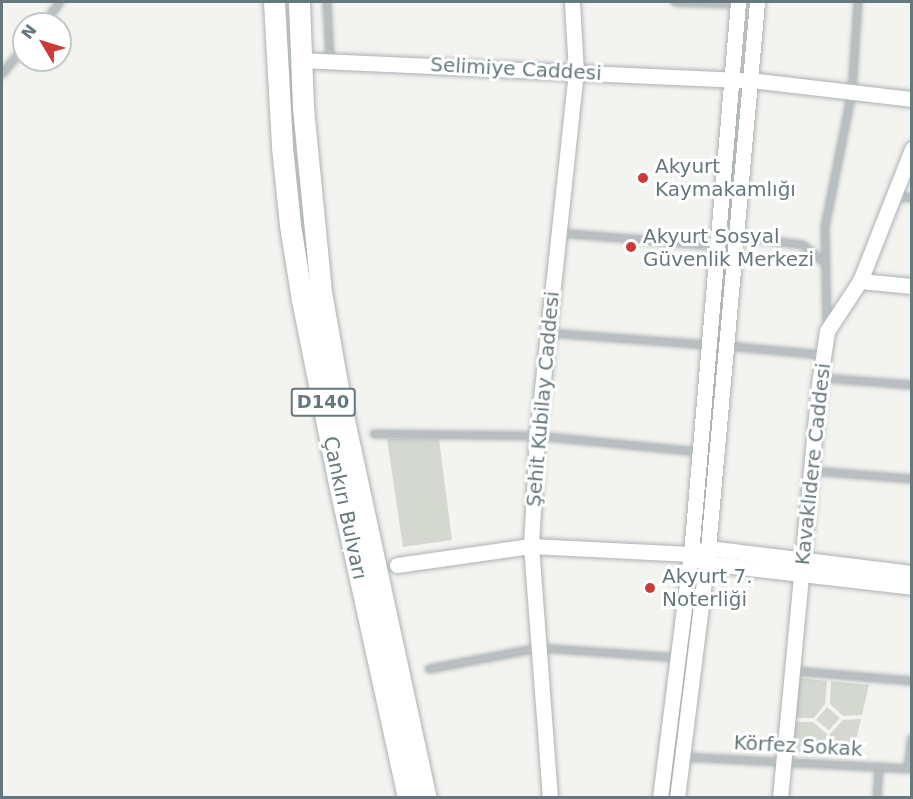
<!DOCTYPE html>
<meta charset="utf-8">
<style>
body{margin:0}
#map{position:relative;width:913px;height:799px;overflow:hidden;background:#f3f3f0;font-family:"DejaVu Sans",sans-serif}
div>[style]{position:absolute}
.green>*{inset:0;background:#d4d8d0}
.roads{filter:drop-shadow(0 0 2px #abb2b4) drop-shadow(0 0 2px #abb2b4)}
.street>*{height:6px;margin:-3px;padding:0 3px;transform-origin:3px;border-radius:3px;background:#b9bec0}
.secondary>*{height:15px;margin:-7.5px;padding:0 7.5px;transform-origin:7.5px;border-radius:7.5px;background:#fff}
.highway>*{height:21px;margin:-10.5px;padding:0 10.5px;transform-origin:10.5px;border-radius:10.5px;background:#fff}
.dots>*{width:16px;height:16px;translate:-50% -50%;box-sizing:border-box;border:3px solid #fff;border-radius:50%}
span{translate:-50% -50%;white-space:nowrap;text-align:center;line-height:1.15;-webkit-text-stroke:6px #fff;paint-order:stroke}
.shield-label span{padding:2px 4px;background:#fff;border:2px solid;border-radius:4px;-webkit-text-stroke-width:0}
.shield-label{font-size:18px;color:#66787d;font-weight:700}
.street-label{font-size:20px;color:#66787d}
.poi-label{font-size:20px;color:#66787d}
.left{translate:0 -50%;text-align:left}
.frame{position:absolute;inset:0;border:3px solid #66787d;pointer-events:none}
.north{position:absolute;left:12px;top:12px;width:60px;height:60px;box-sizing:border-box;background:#fff;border:2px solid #c2c9cb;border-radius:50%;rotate:308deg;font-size:16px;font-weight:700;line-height:24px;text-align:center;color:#66787d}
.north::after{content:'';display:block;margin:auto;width:21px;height:27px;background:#cc3a37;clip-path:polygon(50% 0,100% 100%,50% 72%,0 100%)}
</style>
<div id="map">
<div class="green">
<div style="clip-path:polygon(737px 102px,740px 103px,699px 538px)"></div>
<div style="clip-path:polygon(387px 439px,439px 439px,452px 540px,403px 547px)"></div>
<div style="clip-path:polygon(799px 678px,827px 681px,825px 704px,814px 718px,795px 718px)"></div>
<div style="clip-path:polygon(831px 681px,869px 685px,862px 715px,843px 716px,830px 704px)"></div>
<div style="clip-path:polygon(827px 707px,840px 718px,829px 730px,816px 720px)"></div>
<div style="clip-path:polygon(861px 719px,852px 757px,825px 754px,830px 734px,843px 720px)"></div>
<div style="clip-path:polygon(794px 722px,813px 722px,827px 734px,821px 754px,791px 751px)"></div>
</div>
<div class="roads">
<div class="street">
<div style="left:327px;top:2px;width:58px;rotate:87deg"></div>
<div style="left:675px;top:2px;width:62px;rotate:1.8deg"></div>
<div style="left:44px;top:24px;width:27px;rotate:-54deg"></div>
<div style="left:2px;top:74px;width:34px;rotate:-50deg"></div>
<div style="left:894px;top:197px;width:18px;rotate:3deg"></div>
<div style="left:559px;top:233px;width:158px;rotate:4.7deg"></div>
<div style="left:736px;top:236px;width:68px;rotate:7.7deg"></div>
<div style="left:803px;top:245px;width:30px;rotate:40deg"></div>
<div style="left:827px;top:325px;width:98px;rotate:-91.2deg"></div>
<div style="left:825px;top:227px;width:138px;rotate:-78.7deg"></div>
<div style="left:852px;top:92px;width:90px;rotate:-86.2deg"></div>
<div style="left:548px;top:333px;width:160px;rotate:4.3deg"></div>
<div style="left:726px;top:346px;width:97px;rotate:5.3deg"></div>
<div style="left:821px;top:378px;width:91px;rotate:4.4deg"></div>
<div style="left:374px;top:434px;width:163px;rotate:0.7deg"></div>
<div style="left:537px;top:436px;width:163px;rotate:5.6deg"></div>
<div style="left:813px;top:471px;width:99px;rotate:4.6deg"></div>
<div style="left:429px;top:669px;width:112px;rotate:-10.8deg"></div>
<div style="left:539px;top:648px;width:138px;rotate:4.1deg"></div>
<div style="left:793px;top:671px;width:119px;rotate:4.8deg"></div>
<div style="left:683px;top:757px;width:229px;rotate:3deg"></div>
<div style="left:908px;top:769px;width:31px;rotate:-83deg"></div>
<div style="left:877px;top:798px;width:31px;rotate:-86deg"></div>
</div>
<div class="secondary">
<div style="left:301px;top:60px;width:449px;rotate:2.6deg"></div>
<div style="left:750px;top:80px;width:163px;rotate:6.7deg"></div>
<div style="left:860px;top:281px;width:52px;rotate:5.5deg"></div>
<div style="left:699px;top:560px;width:8px;rotate:23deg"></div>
<div style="left:706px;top:563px;width:207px;rotate:6.6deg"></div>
<div style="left:397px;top:565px;width:135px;rotate:-8.1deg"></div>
<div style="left:531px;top:546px;width:160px;rotate:2.9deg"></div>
<div style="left:691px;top:554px;width:18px;rotate:-19deg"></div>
<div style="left:708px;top:548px;width:206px;rotate:7deg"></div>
<div style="left:550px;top:798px;width:253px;rotate:-94.3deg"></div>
<div style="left:531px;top:546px;width:110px;rotate:-86.9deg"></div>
<div style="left:537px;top:436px;width:366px;rotate:-83.9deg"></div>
<div style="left:576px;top:72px;width:70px;rotate:-93.3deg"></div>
<div style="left:660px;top:798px;width:246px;rotate:-82.8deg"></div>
<div style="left:691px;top:554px;width:554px;rotate:-85.13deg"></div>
<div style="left:677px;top:798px;width:252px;rotate:-82.9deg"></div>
<div style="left:708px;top:548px;width:548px;rotate:-84.87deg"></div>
<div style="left:780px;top:798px;width:422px;rotate:-84.6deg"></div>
<div style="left:820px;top:378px;width:48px;rotate:-81.5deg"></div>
<div style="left:827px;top:331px;width:60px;rotate:-56.6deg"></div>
<div style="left:860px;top:281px;width:142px;rotate:-68.5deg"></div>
</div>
<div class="highway">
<div style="left:274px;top:2px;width:145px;rotate:86.8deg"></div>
<div style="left:282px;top:147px;width:78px;rotate:84.1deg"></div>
<div style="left:290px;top:225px;width:76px;rotate:80.9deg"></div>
<div style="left:302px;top:300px;width:192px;rotate:78.6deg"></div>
<div style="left:340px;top:488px;width:317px;rotate:77.6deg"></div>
<div style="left:299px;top:2px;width:106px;rotate:87.8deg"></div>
<div style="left:303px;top:108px;width:185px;rotate:84.4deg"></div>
<div style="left:321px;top:292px;width:121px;rotate:80deg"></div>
<div style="left:342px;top:411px;width:396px;rotate:77.8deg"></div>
</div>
</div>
<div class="dots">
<div style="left:643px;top:178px;background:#cc3a37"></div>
<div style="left:631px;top:247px;background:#cc3a37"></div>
<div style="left:650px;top:588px;background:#cc3a37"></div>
</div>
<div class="shield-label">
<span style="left:323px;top:402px">D140</span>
</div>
<div class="street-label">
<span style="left:516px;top:69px;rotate:3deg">Selimiye Caddesi</span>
<span style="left:543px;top:399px;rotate:-85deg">Şehit Kubilay Caddesi</span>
<span style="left:813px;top:464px;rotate:-84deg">Kavaklıdere Caddesi</span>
<span style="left:345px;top:508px;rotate:78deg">Çankırı Bulvarı</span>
<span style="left:798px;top:746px;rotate:3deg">Körfez Sokak</span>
</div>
<div class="poi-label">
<span class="left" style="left:655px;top:178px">Akyurt<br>Kaymakamlığı</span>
<span class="left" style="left:643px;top:248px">Akyurt Sosyal<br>Güvenlik Merkezi</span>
<span class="left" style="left:662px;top:588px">Akyurt 7.<br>Noterliği</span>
</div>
<div class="frame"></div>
<div class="north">N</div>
</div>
